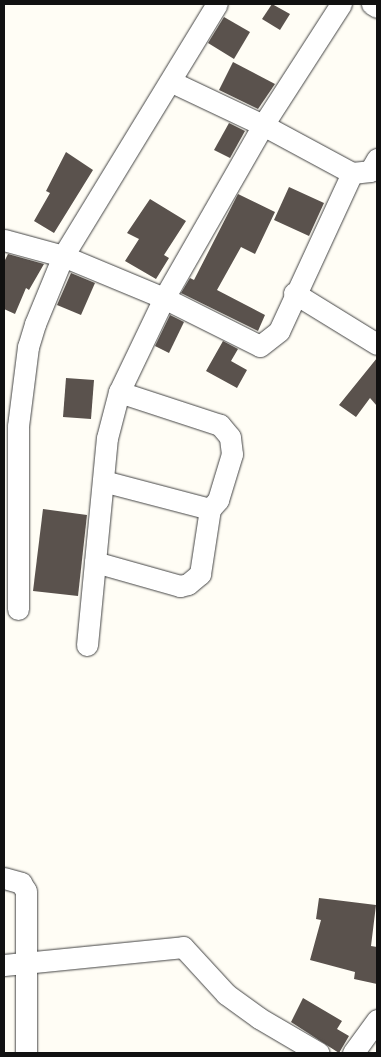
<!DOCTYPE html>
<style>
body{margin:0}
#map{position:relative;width:381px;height:1057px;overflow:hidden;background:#fffdf5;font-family:"IBM Plex Serif",serif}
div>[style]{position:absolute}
.building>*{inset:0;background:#5a524d}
.roads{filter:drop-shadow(0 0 1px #444) drop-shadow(0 0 1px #444)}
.minor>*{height:21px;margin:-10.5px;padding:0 10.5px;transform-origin:10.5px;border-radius:10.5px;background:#fff}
span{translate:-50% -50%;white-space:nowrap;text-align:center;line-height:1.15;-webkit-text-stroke:5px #fff;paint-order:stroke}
.frame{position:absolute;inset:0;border:5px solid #111;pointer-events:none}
</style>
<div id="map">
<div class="building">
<div style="clip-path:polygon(272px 4px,290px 14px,280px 30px,262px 19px)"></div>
<div style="clip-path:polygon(224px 17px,250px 32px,234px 59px,208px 43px)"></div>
<div style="clip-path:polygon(233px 62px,275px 84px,258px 109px,219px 90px)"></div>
<div style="clip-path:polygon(229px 123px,245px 131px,230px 158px,214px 150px)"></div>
<div style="clip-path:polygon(66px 152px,93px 170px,54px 233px,34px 221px,50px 193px,46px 191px)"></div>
<div style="clip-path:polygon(289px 187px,324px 203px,309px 236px,274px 220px)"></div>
<div style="clip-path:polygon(238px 194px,275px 212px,255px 254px,241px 247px,217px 290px,265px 315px,258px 331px,181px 293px,190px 278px,194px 280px)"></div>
<div style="clip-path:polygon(150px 199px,186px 221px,164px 255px,169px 258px,156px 279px,125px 261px,139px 239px,127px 233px)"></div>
<div style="clip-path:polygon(8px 254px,44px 264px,29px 290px,26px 288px,15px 314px,4px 309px,4px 262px)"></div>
<div style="clip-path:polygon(71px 273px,95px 283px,81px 315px,57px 305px)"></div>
<div style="clip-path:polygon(170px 315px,184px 322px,169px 353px,155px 346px)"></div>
<div style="clip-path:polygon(223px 341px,238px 349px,231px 361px,247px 370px,237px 388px,206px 371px)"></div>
<div style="clip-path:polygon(377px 358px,377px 406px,370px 398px,356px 417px,339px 405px)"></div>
<div style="clip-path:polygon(66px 378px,94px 380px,91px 419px,63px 417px)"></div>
<div style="clip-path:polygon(43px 509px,87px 515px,78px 596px,33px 591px)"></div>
<div style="clip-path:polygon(319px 898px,376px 905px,371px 946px,377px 947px,377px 984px,354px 979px,355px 972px,310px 960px,321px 920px,316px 919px)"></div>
<div style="clip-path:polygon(303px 998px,342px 1021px,337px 1029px,349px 1036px,339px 1053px,291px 1022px)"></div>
</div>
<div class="roads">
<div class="minor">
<div style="left:372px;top:4px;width:6px;rotate:31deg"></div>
<div style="left:172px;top:82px;width:101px;rotate:25.3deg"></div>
<div style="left:263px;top:125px;width:101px;rotate:28.3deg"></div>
<div style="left:352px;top:173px;width:18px;rotate:-6deg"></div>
<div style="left:370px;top:171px;width:14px;rotate:-60deg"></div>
<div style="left:4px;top:240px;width:61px;rotate:15.2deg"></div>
<div style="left:63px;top:256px;width:109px;rotate:22.6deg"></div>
<div style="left:164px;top:298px;width:107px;rotate:26.6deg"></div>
<div style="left:260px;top:346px;width:24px;rotate:-38deg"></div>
<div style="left:279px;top:331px;width:174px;rotate:-65.2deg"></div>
<div style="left:294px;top:293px;width:97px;rotate:31.6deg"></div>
<div style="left:103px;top:481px;width:111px;rotate:14.7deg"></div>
<div style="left:210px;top:509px;width:12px;rotate:-48deg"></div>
<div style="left:218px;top:500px;width:48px;rotate:-73.1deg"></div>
<div style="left:232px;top:454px;width:17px;rotate:-97deg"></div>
<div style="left:230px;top:437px;width:16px;rotate:-130deg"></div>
<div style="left:220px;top:425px;width:106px;rotate:-161.9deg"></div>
<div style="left:95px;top:562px;width:88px;rotate:15.8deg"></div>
<div style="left:180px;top:586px;width:8px;rotate:-14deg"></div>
<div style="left:188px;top:584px;width:16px;rotate:-40deg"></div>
<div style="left:200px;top:574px;width:66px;rotate:-81.3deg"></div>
<div style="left:18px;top:609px;width:183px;rotate:-90deg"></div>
<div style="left:18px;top:426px;width:80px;rotate:-82.8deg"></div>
<div style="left:28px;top:347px;width:24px;rotate:-73deg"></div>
<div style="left:35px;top:324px;width:74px;rotate:-67.6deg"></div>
<div style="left:63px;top:256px;width:295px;rotate:-58.6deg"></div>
<div style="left:87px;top:645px;width:208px;rotate:-84.5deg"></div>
<div style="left:107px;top:438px;width:48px;rotate:-75.4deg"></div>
<div style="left:119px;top:392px;width:104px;rotate:-64.4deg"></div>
<div style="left:164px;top:298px;width:199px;rotate:-60.2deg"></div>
<div style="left:263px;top:125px;width:144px;rotate:-57.2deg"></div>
<div style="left:4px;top:878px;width:18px;rotate:16deg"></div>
<div style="left:21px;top:883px;width:9px;rotate:58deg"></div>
<div style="left:26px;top:891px;width:162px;rotate:90deg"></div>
<div style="left:4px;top:965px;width:180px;rotate:-5.7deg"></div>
<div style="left:183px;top:947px;width:64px;rotate:47.5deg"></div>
<div style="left:226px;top:994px;width:41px;rotate:36deg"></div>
<div style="left:259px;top:1018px;width:69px;rotate:30.3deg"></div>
<div style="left:353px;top:1053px;width:41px;rotate:-54deg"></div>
</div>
</div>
<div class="frame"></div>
</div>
